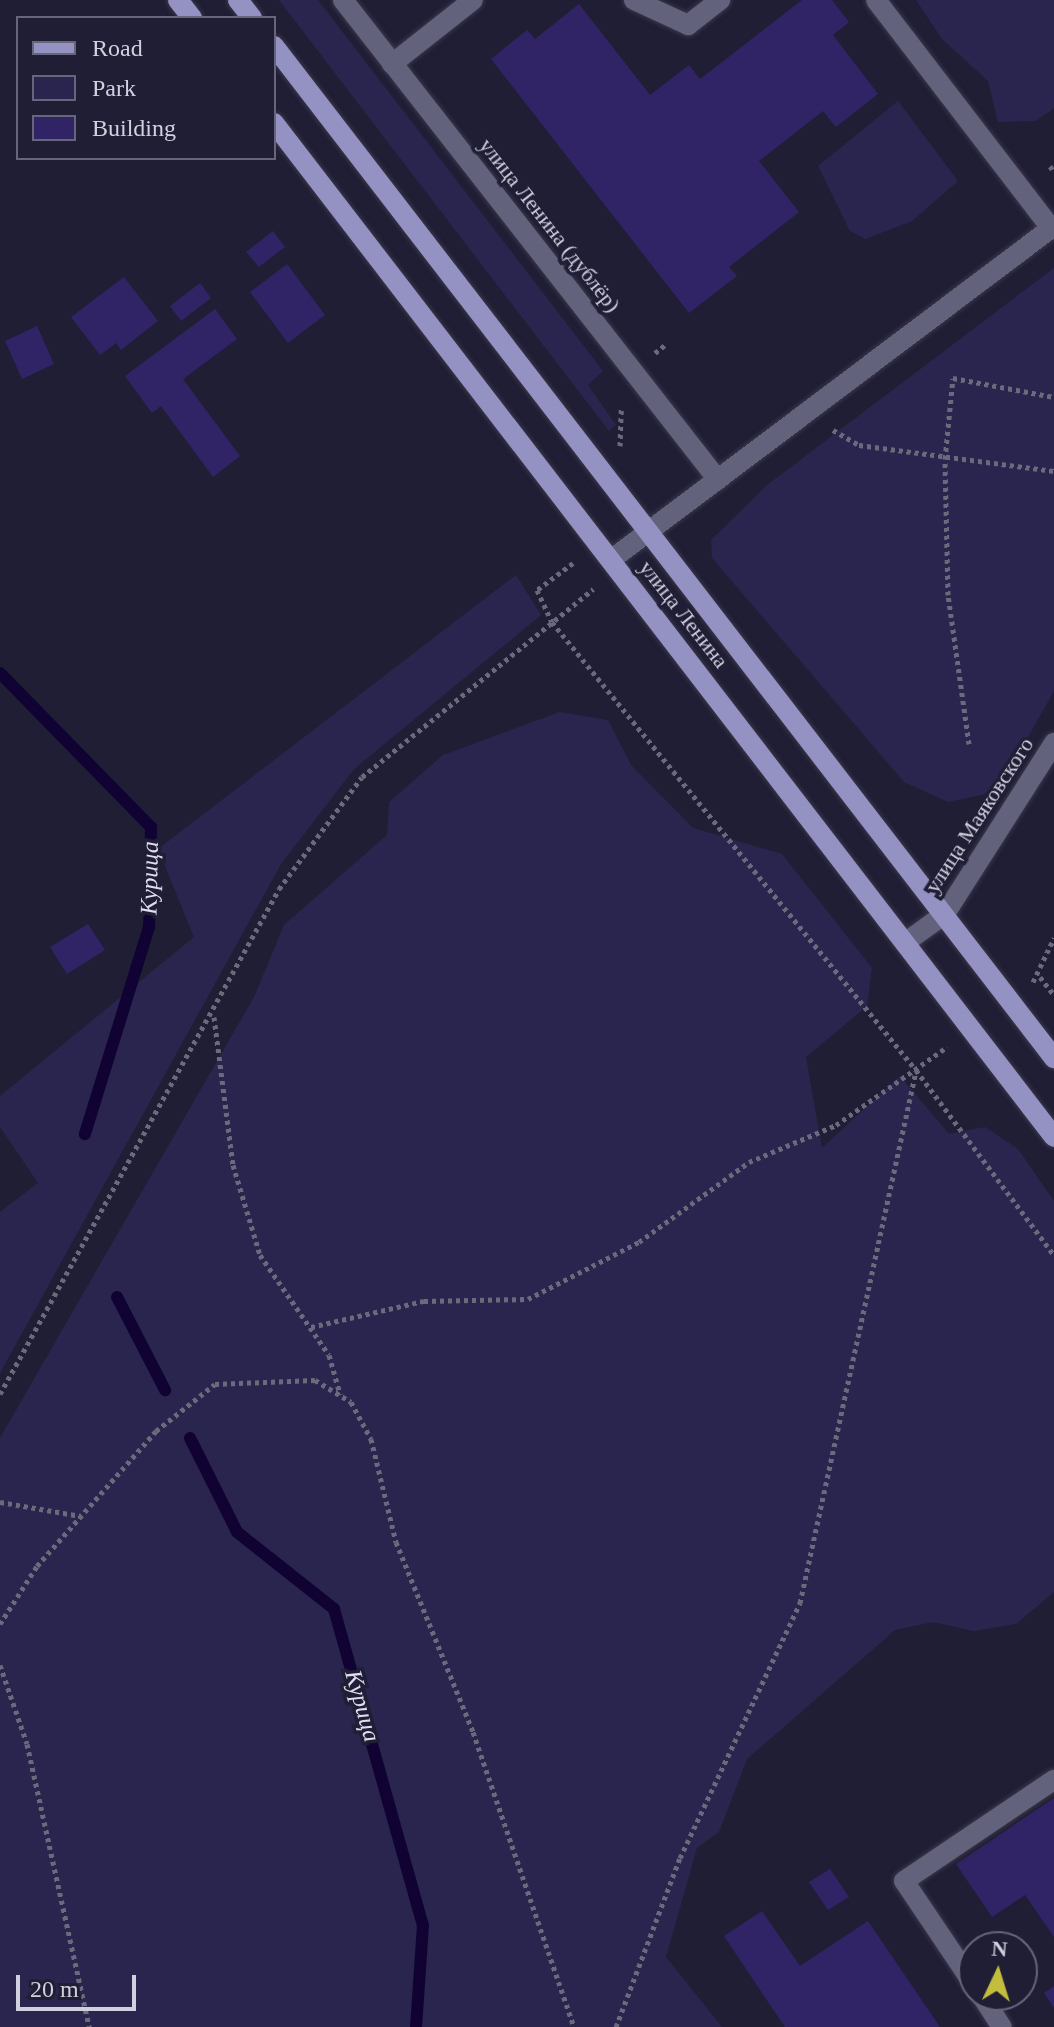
<!DOCTYPE html>
<meta charset="utf-8">
<style>
body{margin:0}
#map{position:relative;width:1054px;height:2027px;overflow:hidden;background:#201e35;font-family:Georgia,serif}
div>[style]{position:absolute}
.green>*{inset:0;background:#2a254e}
.stream>*{height:12px;margin:-6px;padding:0 6px;transform-origin:6px;border-radius:6px;background:#100333}
.building>*{inset:0;background:#302466}
.path>*{height:5px;margin-top:-2.5px;transform-origin:0;background:repeating-linear-gradient(90deg,#6b6a7d 0 4px,transparent 0 8px)}
.roads{filter:drop-shadow(0 0 2px #3a374a) drop-shadow(0 0 2px #3a374a)}
.service>*{height:20px;margin:-10px;padding:0 10px;transform-origin:10px;border-radius:10px;background:#63627d}
.minor>*{height:20px;margin:-10px;padding:0 10px;transform-origin:10px;border-radius:10px;background:#63627d}
.tertiary>*{height:20px;margin:-10px;padding:0 10px;transform-origin:10px;border-radius:10px;background:#63627d}
.primary>*{height:20px;margin:-10px;padding:0 10px;transform-origin:10px;border-radius:10px;background:#9491c3}
span{translate:-50% -50%;white-space:nowrap;text-align:center;line-height:1.15;-webkit-text-stroke:7px #201e35;paint-order:stroke}
.street-label{font-size:22px;color:#d0d0df}
.water-label{font-size:24px;color:#deddf2;font-style:italic}
.legend{position:absolute;left:16px;top:16px;width:260px;height:144px;box-sizing:border-box;background:#201e35;border:2px solid #666579;margin:0;padding:10px 14px;list-style:none;font-size:24px;color:#d0d0df}
.legend li{display:flex;align-items:center;gap:16px;height:40px}
.legend b{width:40px;border:2px solid #666579}
.north{position:absolute;left:958px;top:1931px;width:80px;height:80px;box-sizing:border-box;background:#201e35;border:2px solid #666579;border-radius:50%;rotate:4deg;font-size:22px;font-weight:700;line-height:32px;text-align:center;color:#d0d0df}
.north::after{content:'';display:block;margin:auto;width:28px;height:36px;background:#c3bd3e;clip-path:polygon(50% 0,100% 100%,50% 72%,0 100%)}
.scale{position:absolute;left:16px;top:1975px;width:120px;height:36px;box-sizing:border-box;border:4px solid #d0d0df;border-top:0;padding-left:10px;font-size:24px;line-height:28px;white-space:nowrap;color:#d0d0df;-webkit-text-stroke:6px #201e35;paint-order:stroke}
</style>
<div id="map">
<div class="green">
<div style="clip-path:polygon(279px 0,318px 0,603px 371px,588px 385px,616px 425px,609px 431px)"></div>
<div style="clip-path:polygon(916px 0,1054px 0,1054px 108px,1036px 121px,998px 122px,988px 81px,942px 39px)"></div>
<div style="clip-path:polygon(898px 101px,958px 181px,912px 221px,865px 239px,850px 231px,818px 166px)"></div>
<div style="clip-path:polygon(1054px 268px,1054px 691px,1005px 778px,985px 794px,948px 802px,904px 782px,712px 558px,711px 540px,767px 485px)"></div>
<div style="clip-path:polygon(516px 575px,541px 615px,354px 769px,281px 864px,0 1373px,0 1212px,38px 1183px,0 1127px,0 1096px,194px 937px,158px 849px)"></div>
<div style="clip-path:polygon(560px 712px,608px 720px,631px 765px,693px 828px,782px 854px,872px 968px,867px 1006px,806px 1057px,822px 1148px,900px 1076px,949px 1134px,985px 1127px,1018px 1149px,1054px 1201px,1054px 1592px,1016px 1624px,974px 1631px,933px 1622px,895px 1630px,747px 1759px,719px 1832px,697px 1848px,666px 1957px,722px 2027px,0 2027px,0 1438px,254px 997px,284px 925px,387px 835px,389px 802px,443px 755px)"></div>
</div>
<div class="stream">
<div style="left:0;top:673px;width:216px;rotate:45.6deg"></div>
<div style="left:151px;top:827px;width:100px;rotate:91.1deg"></div>
<div style="left:149px;top:927px;width:217px;rotate:107.2deg"></div>
<div style="left:117px;top:1297px;width:105px;rotate:62.7deg"></div>
<div style="left:190px;top:1438px;width:105px;rotate:63.4deg"></div>
<div style="left:237px;top:1532px;width:124px;rotate:38.4deg"></div>
<div style="left:334px;top:1609px;width:328px;rotate:74.3deg"></div>
<div style="left:423px;top:1925px;width:102px;rotate:93.9deg"></div>
</div>
<div class="building">
<div style="clip-path:polygon(802px 0,832px 0,849px 22px,833px 35px,878px 94px,836px 127px,823px 111px,759px 161px,799px 212px,729px 267px,737px 276px,689px 313px,491px 59px,527px 30px,535px 39px,579px 4px,650px 95px,689px 65px,700px 79px)"></div>
<div style="clip-path:polygon(273px 231px,285px 247px,259px 267px,246px 252px)"></div>
<div style="clip-path:polygon(287px 264px,325px 315px,288px 343px,250px 292px)"></div>
<div style="clip-path:polygon(124px 277px,158px 321px,121px 350px,116px 343px,100px 355px,71px 317px)"></div>
<div style="clip-path:polygon(200px 283px,211px 298px,181px 321px,170px 306px)"></div>
<div style="clip-path:polygon(215px 309px,237px 339px,183px 379px,240px 456px,213px 477px,161px 406px,152px 413px,125px 376px)"></div>
<div style="clip-path:polygon(37px 326px,54px 364px,22px 379px,5px 341px)"></div>
<div style="clip-path:polygon(88px 924px,105px 950px,67px 974px,50px 947px)"></div>
<div style="clip-path:polygon(1054px 1798px,1054px 1937px,1025px 1895px,992px 1917px,956px 1864px)"></div>
<div style="clip-path:polygon(830px 1869px,849px 1897px,828px 1910px,809px 1882px)"></div>
<div style="clip-path:polygon(762px 1911px,800px 1966px,868px 1921px,940px 2027px,785px 2027px,724px 1936px)"></div>
<div style="clip-path:polygon(1054px 1986px,1054px 2008px,1044px 1993px)"></div>
</div>
<div class="path">
<div style="left:1050px;top:166px;width:7px;rotate:56deg"></div>
<div style="left:655px;top:353px;width:13px;rotate:-39deg"></div>
<div style="left:833px;top:430px;width:30px;rotate:30deg"></div>
<div style="left:859px;top:445px;width:197px;rotate:7.6deg"></div>
<div style="left:620px;top:446px;width:38px;rotate:-88deg"></div>
<div style="left:573px;top:563px;width:45px;rotate:143.1deg"></div>
<div style="left:537px;top:590px;width:35px;rotate:65deg"></div>
<div style="left:552px;top:622px;width:577px;rotate:50.91deg"></div>
<div style="left:916px;top:1070px;width:231px;rotate:53.3deg"></div>
<div style="left:969px;top:744px;width:150px;rotate:-98deg"></div>
<div style="left:948px;top:595px;width:136px;rotate:-91.3deg"></div>
<div style="left:945px;top:459px;width:81px;rotate:-84.4deg"></div>
<div style="left:953px;top:378px;width:103px;rotate:10.7deg"></div>
<div style="left:1040px;top:977px;width:23px;rotate:52deg"></div>
<div style="left:1033px;top:982px;width:49px;rotate:-64.5deg"></div>
<div style="left:214px;top:1017px;width:149px;rotate:82.7deg"></div>
<div style="left:233px;top:1165px;width:94px;rotate:73.3deg"></div>
<div style="left:260px;top:1255px;width:121px;rotate:55.4deg"></div>
<div style="left:329px;top:1355px;width:41px;rotate:74.2deg"></div>
<div style="left:311px;top:1327px;width:116px;rotate:-13deg"></div>
<div style="left:424px;top:1301px;width:104px;rotate:-1.1deg"></div>
<div style="left:528px;top:1299px;width:125px;rotate:-27.2deg"></div>
<div style="left:639px;top:1242px;width:136px;rotate:-36deg"></div>
<div style="left:749px;top:1162px;width:95px;rotate:-23deg"></div>
<div style="left:836px;top:1125px;width:136px;rotate:-35.1deg"></div>
<div style="left:0;top:1394px;width:577px;rotate:-61.08deg"></div>
<div style="left:279px;top:889px;width:139px;rotate:-53.5deg"></div>
<div style="left:362px;top:777px;width:298px;rotate:-39.1deg"></div>
<div style="left:0;top:1502px;width:82px;rotate:9.8deg"></div>
<div style="left:0;top:1624px;width:69px;rotate:-57.5deg"></div>
<div style="left:37px;top:1566px;width:180px;rotate:-48.6deg"></div>
<div style="left:156px;top:1431px;width:75px;rotate:-38.5deg"></div>
<div style="left:215px;top:1384px;width:100px;rotate:-2.3deg"></div>
<div style="left:315px;top:1380px;width:42px;rotate:31.4deg"></div>
<div style="left:351px;top:1402px;width:42px;rotate:61.6deg"></div>
<div style="left:371px;top:1439px;width:106px;rotate:76.4deg"></div>
<div style="left:396px;top:1542px;width:205px;rotate:67.9deg"></div>
<div style="left:473px;top:1732px;width:312px;rotate:71.1deg"></div>
<div style="left:0;top:1665px;width:83px;rotate:71.1deg"></div>
<div style="left:27px;top:1744px;width:290px;rotate:77.6deg"></div>
<div style="left:616px;top:2027px;width:181px;rotate:-69.3deg"></div>
<div style="left:680px;top:1858px;width:282px;rotate:-64.8deg"></div>
<div style="left:800px;top:1603px;width:544px;rotate:-77.7deg"></div>
</div>
<div class="roads">
<div class="service">
<div style="left:634px;top:0;width:60px;rotate:24.8deg"></div>
<div style="left:688px;top:25px;width:41px;rotate:-38deg"></div>
<div style="left:876px;top:0;width:287px;rotate:52.5deg"></div>
<div style="left:392px;top:64px;width:103px;rotate:-38.3deg"></div>
<div style="left:974px;top:1985px;width:125px;rotate:-123.9deg"></div>
<div style="left:904px;top:1881px;width:181px;rotate:-34deg"></div>
<div style="left:981px;top:1995px;width:38px;rotate:57deg"></div>
</div>
<div class="minor">
<div style="left:343px;top:0;width:609px;rotate:52deg"></div>
</div>
<div class="tertiary">
<div style="left:612px;top:559px;width:553px;rotate:-36.99deg"></div>
<div style="left:906px;top:942px;width:48px;rotate:-35.7deg"></div>
<div style="left:945px;top:914px;width:203px;rotate:-57.5deg"></div>
</div>
<div class="primary">
<div style="left:178px;top:0;width:23px;rotate:52deg"></div>
<div style="left:238px;top:0;width:23px;rotate:52deg"></div>
<div style="left:274px;top:46px;width:1278px;rotate:52.38deg"></div>
<div style="left:274px;top:123px;width:1279px;rotate:52.43deg"></div>
</div>
</div>
<div class="street-label">
<span style="left:550px;top:225px;rotate:52deg">улица Ленина (дублёр)</span>
<span style="left:684px;top:614px;rotate:52deg">улица Ленина</span>
<span style="left:979px;top:815px;rotate:-57deg">улица Маяковского</span>
</div>
<div class="water-label">
<span style="left:150px;top:878px;rotate:-89deg">Курица</span>
<span style="left:362px;top:1706px;rotate:74deg">Курица</span>
</div>
<ul class="legend">
<li><b style="height:10px;background:#9491c3"></b>Road</li>
<li><b style="height:22px;background:#2a254e"></b>Park</li>
<li><b style="height:22px;background:#302466"></b>Building</li>
</ul>
<div class="north">N</div>
<div class="scale">20 m</div>
</div>
